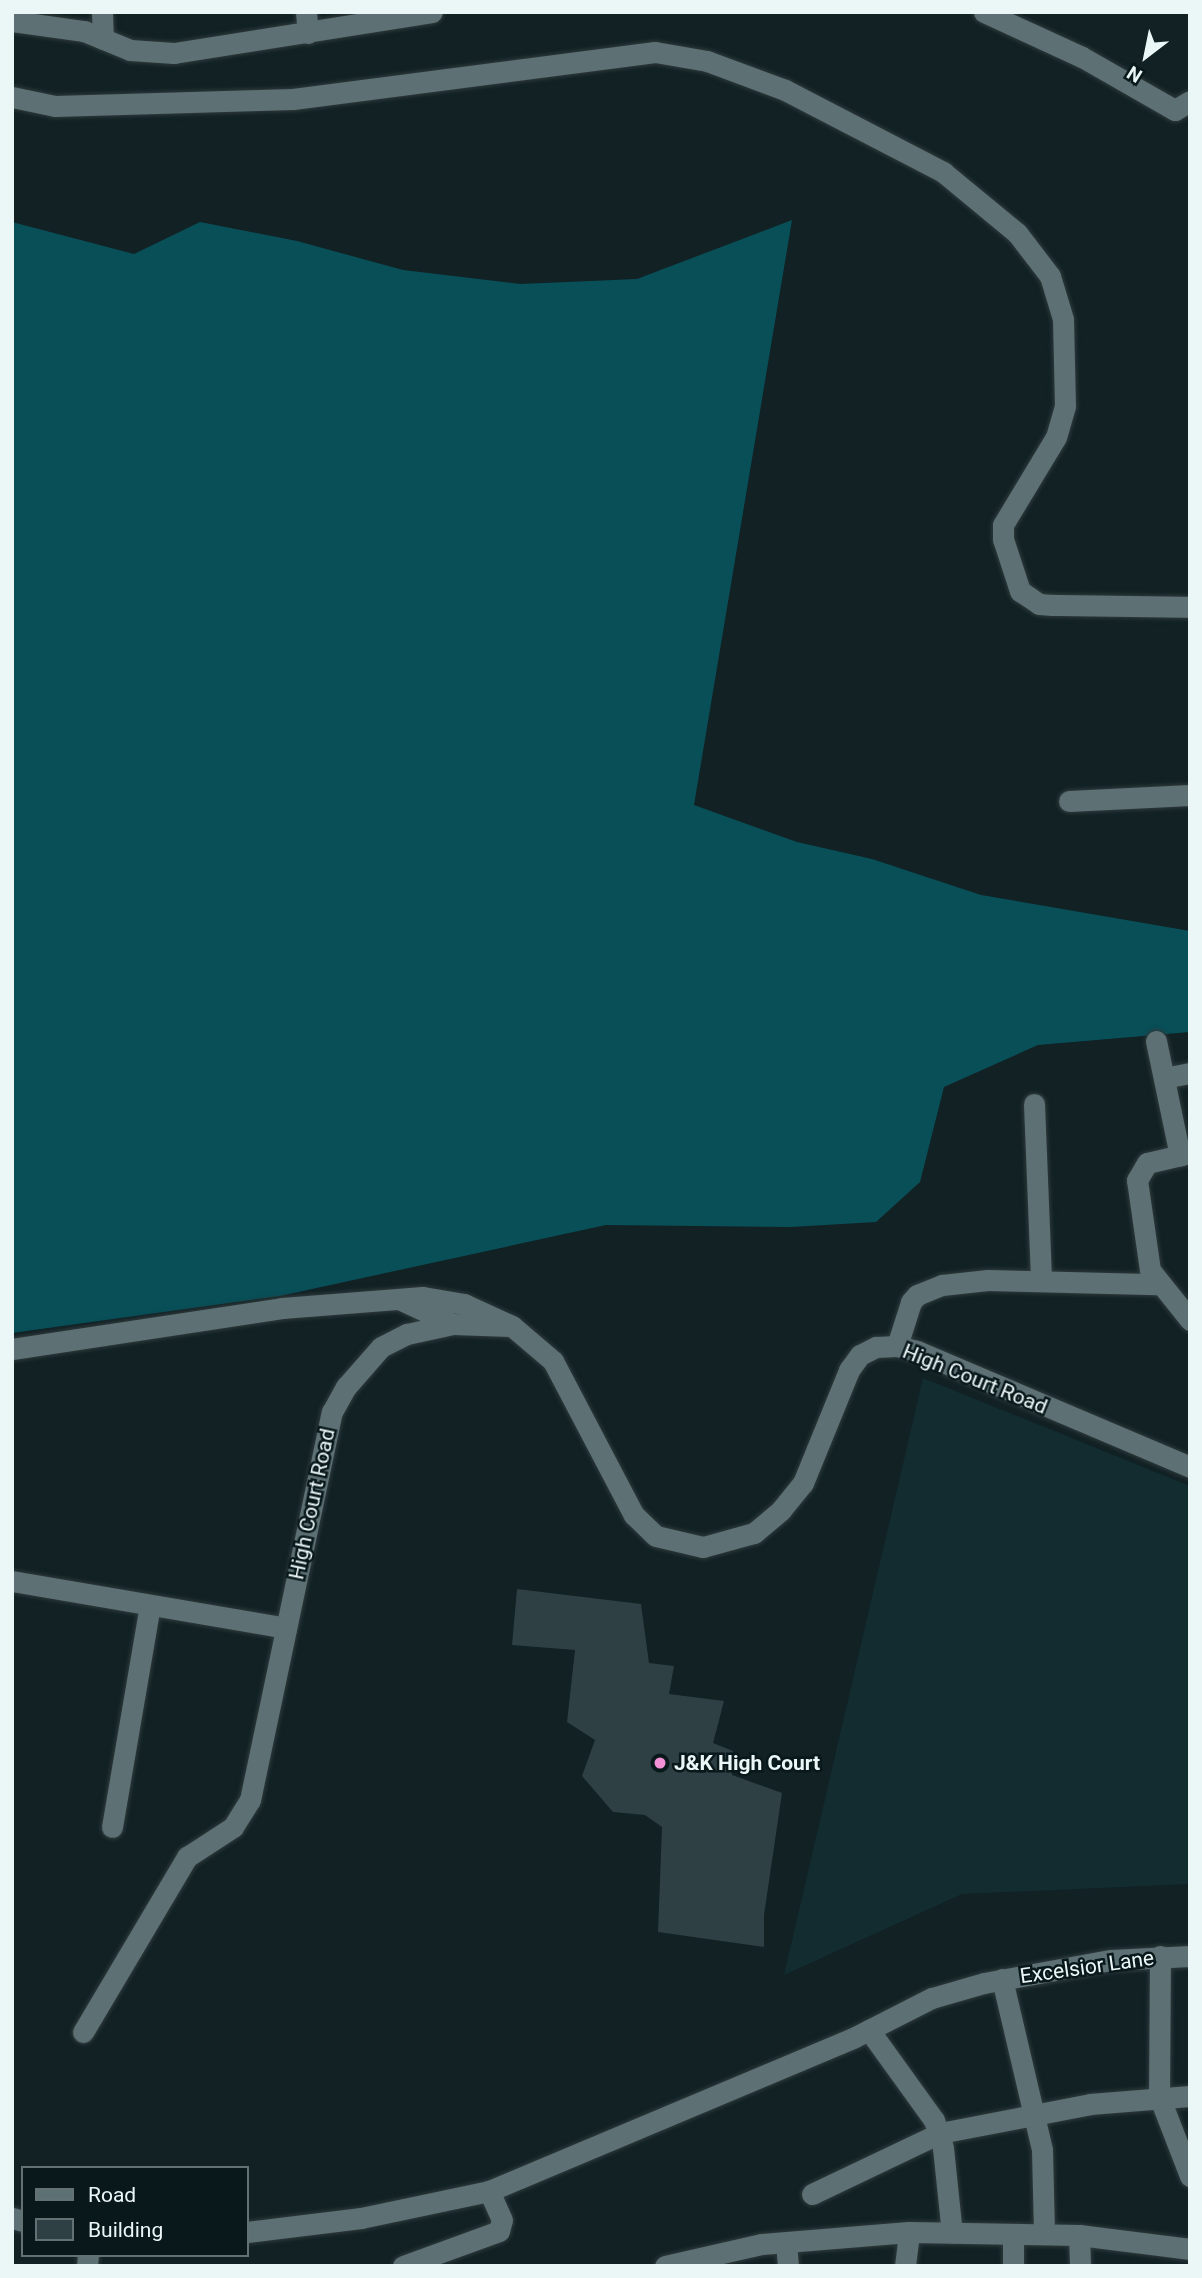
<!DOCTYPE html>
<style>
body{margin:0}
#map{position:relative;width:1202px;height:2278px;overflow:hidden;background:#112124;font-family:Roboto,sans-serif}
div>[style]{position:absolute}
.built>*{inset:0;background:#122c30}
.forest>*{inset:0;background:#084f58}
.building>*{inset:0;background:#2e4043}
.roads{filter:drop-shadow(0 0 2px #2f3a3c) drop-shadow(0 0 2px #2f3a3c)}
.minor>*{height:21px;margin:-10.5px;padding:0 10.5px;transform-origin:10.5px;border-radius:10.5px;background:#5d7073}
.dots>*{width:19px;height:19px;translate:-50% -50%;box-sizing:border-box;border:4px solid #08181b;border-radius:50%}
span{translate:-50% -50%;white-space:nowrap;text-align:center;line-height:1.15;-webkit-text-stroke:5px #08181b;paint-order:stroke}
.street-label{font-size:21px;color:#ebf6f7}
.poi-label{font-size:21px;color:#ebf6f7;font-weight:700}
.left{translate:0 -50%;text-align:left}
.frame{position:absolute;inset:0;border:14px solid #ebf6f7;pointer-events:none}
.legend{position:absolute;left:21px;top:2166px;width:228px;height:91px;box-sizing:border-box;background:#08181b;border:2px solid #637173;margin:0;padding:9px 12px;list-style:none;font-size:21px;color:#ebf6f7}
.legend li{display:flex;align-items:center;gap:14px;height:35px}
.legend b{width:35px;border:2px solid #637173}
.north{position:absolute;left:1111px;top:21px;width:70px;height:70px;-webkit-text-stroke:5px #08181b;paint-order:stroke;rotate:212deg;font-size:19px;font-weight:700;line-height:28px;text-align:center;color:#ebf6f7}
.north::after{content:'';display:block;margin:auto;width:24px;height:32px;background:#ebf6f7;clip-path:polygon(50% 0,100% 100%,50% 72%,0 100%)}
</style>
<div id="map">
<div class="built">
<div style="clip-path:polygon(923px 1378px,1190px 1486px,1190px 1884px,962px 1894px,784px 1975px)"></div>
</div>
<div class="forest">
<div style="clip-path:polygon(792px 220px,694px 805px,797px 842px,872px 859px,981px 895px,1190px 931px,1190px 1032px,1038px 1045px,944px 1087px,920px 1182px,876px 1222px,791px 1227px,606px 1225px,280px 1296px,12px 1333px,12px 222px,134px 254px,200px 222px,297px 241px,403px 270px,520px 284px,637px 279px)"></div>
</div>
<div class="building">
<div style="clip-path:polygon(517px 1589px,641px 1604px,649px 1663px,674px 1666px,669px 1694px,724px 1701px,713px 1743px,733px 1751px,732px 1775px,782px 1793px,764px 1915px,764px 1947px,658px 1932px,662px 1827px,645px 1815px,613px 1812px,582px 1776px,595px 1740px,567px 1722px,575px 1650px,512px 1645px)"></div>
</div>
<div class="roads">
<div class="minor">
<div style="left:102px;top:12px;width:27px;rotate:88deg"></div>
<div style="left:306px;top:12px;width:21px;rotate:85deg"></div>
<div style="left:984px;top:12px;width:108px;rotate:24.7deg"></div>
<div style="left:1082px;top:57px;width:107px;rotate:29.7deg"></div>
<div style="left:1175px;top:110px;width:17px;rotate:-31deg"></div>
<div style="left:12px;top:21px;width:73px;rotate:7.9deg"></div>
<div style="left:84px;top:31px;width:50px;rotate:22.4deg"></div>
<div style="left:130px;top:50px;width:44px;rotate:3.9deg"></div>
<div style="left:174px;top:53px;width:261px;rotate:-9deg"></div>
<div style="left:12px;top:97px;width:44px;rotate:11.8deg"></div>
<div style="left:55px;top:106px;width:238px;rotate:-1.7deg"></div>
<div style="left:293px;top:99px;width:365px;rotate:-7.4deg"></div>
<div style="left:655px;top:52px;width:53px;rotate:9.8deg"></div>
<div style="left:707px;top:61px;width:83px;rotate:20.4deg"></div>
<div style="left:785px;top:90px;width:178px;rotate:27.4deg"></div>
<div style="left:943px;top:172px;width:96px;rotate:39.5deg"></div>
<div style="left:1017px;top:233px;width:54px;rotate:52.5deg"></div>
<div style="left:1050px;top:276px;width:45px;rotate:73.2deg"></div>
<div style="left:1063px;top:319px;width:87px;rotate:88.7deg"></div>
<div style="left:1065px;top:406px;width:32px;rotate:106deg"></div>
<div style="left:1056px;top:437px;width:103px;rotate:121.1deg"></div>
<div style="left:1003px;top:525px;width:14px;rotate:90deg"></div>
<div style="left:1003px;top:539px;width:55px;rotate:71.9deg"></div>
<div style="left:1020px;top:591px;width:23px;rotate:34deg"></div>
<div style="left:1039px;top:604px;width:14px;rotate:4deg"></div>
<div style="left:1053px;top:605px;width:137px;rotate:0.8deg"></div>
<div style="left:1069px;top:801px;width:121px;rotate:-2.8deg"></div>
<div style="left:1156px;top:1041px;width:117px;rotate:78.2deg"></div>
<div style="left:1164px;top:1078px;width:26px;rotate:-11deg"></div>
<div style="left:1034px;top:1104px;width:177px;rotate:87.7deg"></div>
<div style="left:1190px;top:1153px;width:44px;rotate:166.9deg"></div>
<div style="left:1147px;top:1163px;width:20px;rotate:120deg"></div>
<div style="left:1137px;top:1180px;width:91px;rotate:81.8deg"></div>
<div style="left:1150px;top:1270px;width:64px;rotate:51.3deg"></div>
<div style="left:401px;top:1300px;width:57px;rotate:24.8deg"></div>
<div style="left:453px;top:1324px;width:57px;rotate:2deg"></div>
<div style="left:897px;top:1346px;width:46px;rotate:-72.3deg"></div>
<div style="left:911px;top:1302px;width:9px;rotate:-49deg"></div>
<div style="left:917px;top:1295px;width:27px;rotate:-22deg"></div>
<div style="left:942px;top:1285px;width:46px;rotate:-6.2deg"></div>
<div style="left:988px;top:1280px;width:169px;rotate:1.4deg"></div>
<div style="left:12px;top:1349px;width:273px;rotate:-8.6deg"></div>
<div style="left:282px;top:1308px;width:141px;rotate:-4.5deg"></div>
<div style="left:423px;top:1297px;width:42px;rotate:9.7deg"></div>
<div style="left:464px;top:1304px;width:53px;rotate:24.6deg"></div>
<div style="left:512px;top:1326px;width:54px;rotate:40.5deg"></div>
<div style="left:553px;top:1361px;width:174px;rotate:62.3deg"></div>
<div style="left:634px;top:1515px;width:30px;rotate:44deg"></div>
<div style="left:656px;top:1536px;width:48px;rotate:13.2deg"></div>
<div style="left:703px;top:1547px;width:53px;rotate:-15.4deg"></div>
<div style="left:754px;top:1533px;width:35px;rotate:-40deg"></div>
<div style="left:781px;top:1510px;width:35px;rotate:-51deg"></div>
<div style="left:803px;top:1483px;width:122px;rotate:-67.8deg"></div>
<div style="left:849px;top:1370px;width:19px;rotate:-54deg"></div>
<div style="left:860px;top:1355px;width:18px;rotate:-27deg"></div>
<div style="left:876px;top:1347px;width:21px;rotate:-3deg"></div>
<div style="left:897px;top:1346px;width:21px;rotate:14deg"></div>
<div style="left:917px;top:1351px;width:297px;rotate:23deg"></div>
<div style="left:12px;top:1581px;width:278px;rotate:9.7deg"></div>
<div style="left:112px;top:1827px;width:225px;rotate:-80.3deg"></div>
<div style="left:1160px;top:1956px;width:140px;rotate:90.4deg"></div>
<div style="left:1159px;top:2096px;width:86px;rotate:68.8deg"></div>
<div style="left:1002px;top:1979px;width:176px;rotate:76.8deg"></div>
<div style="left:1042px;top:2150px;width:84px;rotate:88.6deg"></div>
<div style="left:869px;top:2030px;width:111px;rotate:54.2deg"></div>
<div style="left:934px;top:2120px;width:29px;rotate:72deg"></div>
<div style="left:943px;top:2148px;width:85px;rotate:84deg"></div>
<div style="left:83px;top:2032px;width:204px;rotate:-59.3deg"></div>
<div style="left:187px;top:1857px;width:55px;rotate:-33.1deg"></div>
<div style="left:233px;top:1827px;width:32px;rotate:-58deg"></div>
<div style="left:250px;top:1800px;width:397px;rotate:-78.1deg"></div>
<div style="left:332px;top:1412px;width:29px;rotate:-61deg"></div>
<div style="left:346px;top:1387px;width:53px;rotate:-48.8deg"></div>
<div style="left:381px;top:1347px;width:29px;rotate:-27deg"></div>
<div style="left:407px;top:1334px;width:47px;rotate:-12.3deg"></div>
<div style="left:812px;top:2194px;width:142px;rotate:-25.5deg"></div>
<div style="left:940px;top:2133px;width:153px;rotate:-10.9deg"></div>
<div style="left:1090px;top:2104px;width:100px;rotate:-4.6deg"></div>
<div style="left:12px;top:2218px;width:11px;rotate:15deg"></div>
<div style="left:247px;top:2232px;width:115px;rotate:-7deg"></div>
<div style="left:361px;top:2218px;width:131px;rotate:-11.9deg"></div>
<div style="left:1013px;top:2234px;width:32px;rotate:90deg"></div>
<div style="left:1079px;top:2235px;width:31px;rotate:88deg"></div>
<div style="left:786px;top:2243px;width:23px;rotate:85deg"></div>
<div style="left:87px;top:2266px;width:11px;rotate:-85deg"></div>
<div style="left:403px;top:2266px;width:102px;rotate:-20deg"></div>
<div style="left:499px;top:2231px;width:11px;rotate:-75deg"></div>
<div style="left:502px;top:2220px;width:32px;rotate:-114deg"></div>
<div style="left:489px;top:2191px;width:395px;rotate:-22.8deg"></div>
<div style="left:853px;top:2038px;width:89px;rotate:-26.9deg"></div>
<div style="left:932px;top:1998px;width:54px;rotate:-16.1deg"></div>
<div style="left:984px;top:1983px;width:129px;rotate:-10.3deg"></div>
<div style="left:1111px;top:1960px;width:79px;rotate:-2.9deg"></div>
<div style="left:665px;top:2266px;width:99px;rotate:-12.8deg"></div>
<div style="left:762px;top:2244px;width:147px;rotate:-4.7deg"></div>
<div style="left:909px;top:2232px;width:170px;rotate:1deg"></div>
<div style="left:1079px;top:2235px;width:112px;rotate:7.2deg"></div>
<div style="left:905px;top:2266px;width:34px;rotate:-83deg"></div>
</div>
</div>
<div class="dots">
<div style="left:660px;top:1763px;background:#f391d6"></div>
</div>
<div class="street-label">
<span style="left:975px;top:1379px;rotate:22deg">High Court Road</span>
<span style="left:312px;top:1504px;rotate:-78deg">High Court Road</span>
<span style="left:1087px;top:1967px;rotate:-8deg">Excelsior Lane</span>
</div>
<div class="poi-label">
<span class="left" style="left:674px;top:1763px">J&amp;K High Court</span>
</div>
<div class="frame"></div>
<ul class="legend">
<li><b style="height:9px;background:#5d7073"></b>Road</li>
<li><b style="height:19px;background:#2e4043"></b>Building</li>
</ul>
<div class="north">N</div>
</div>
